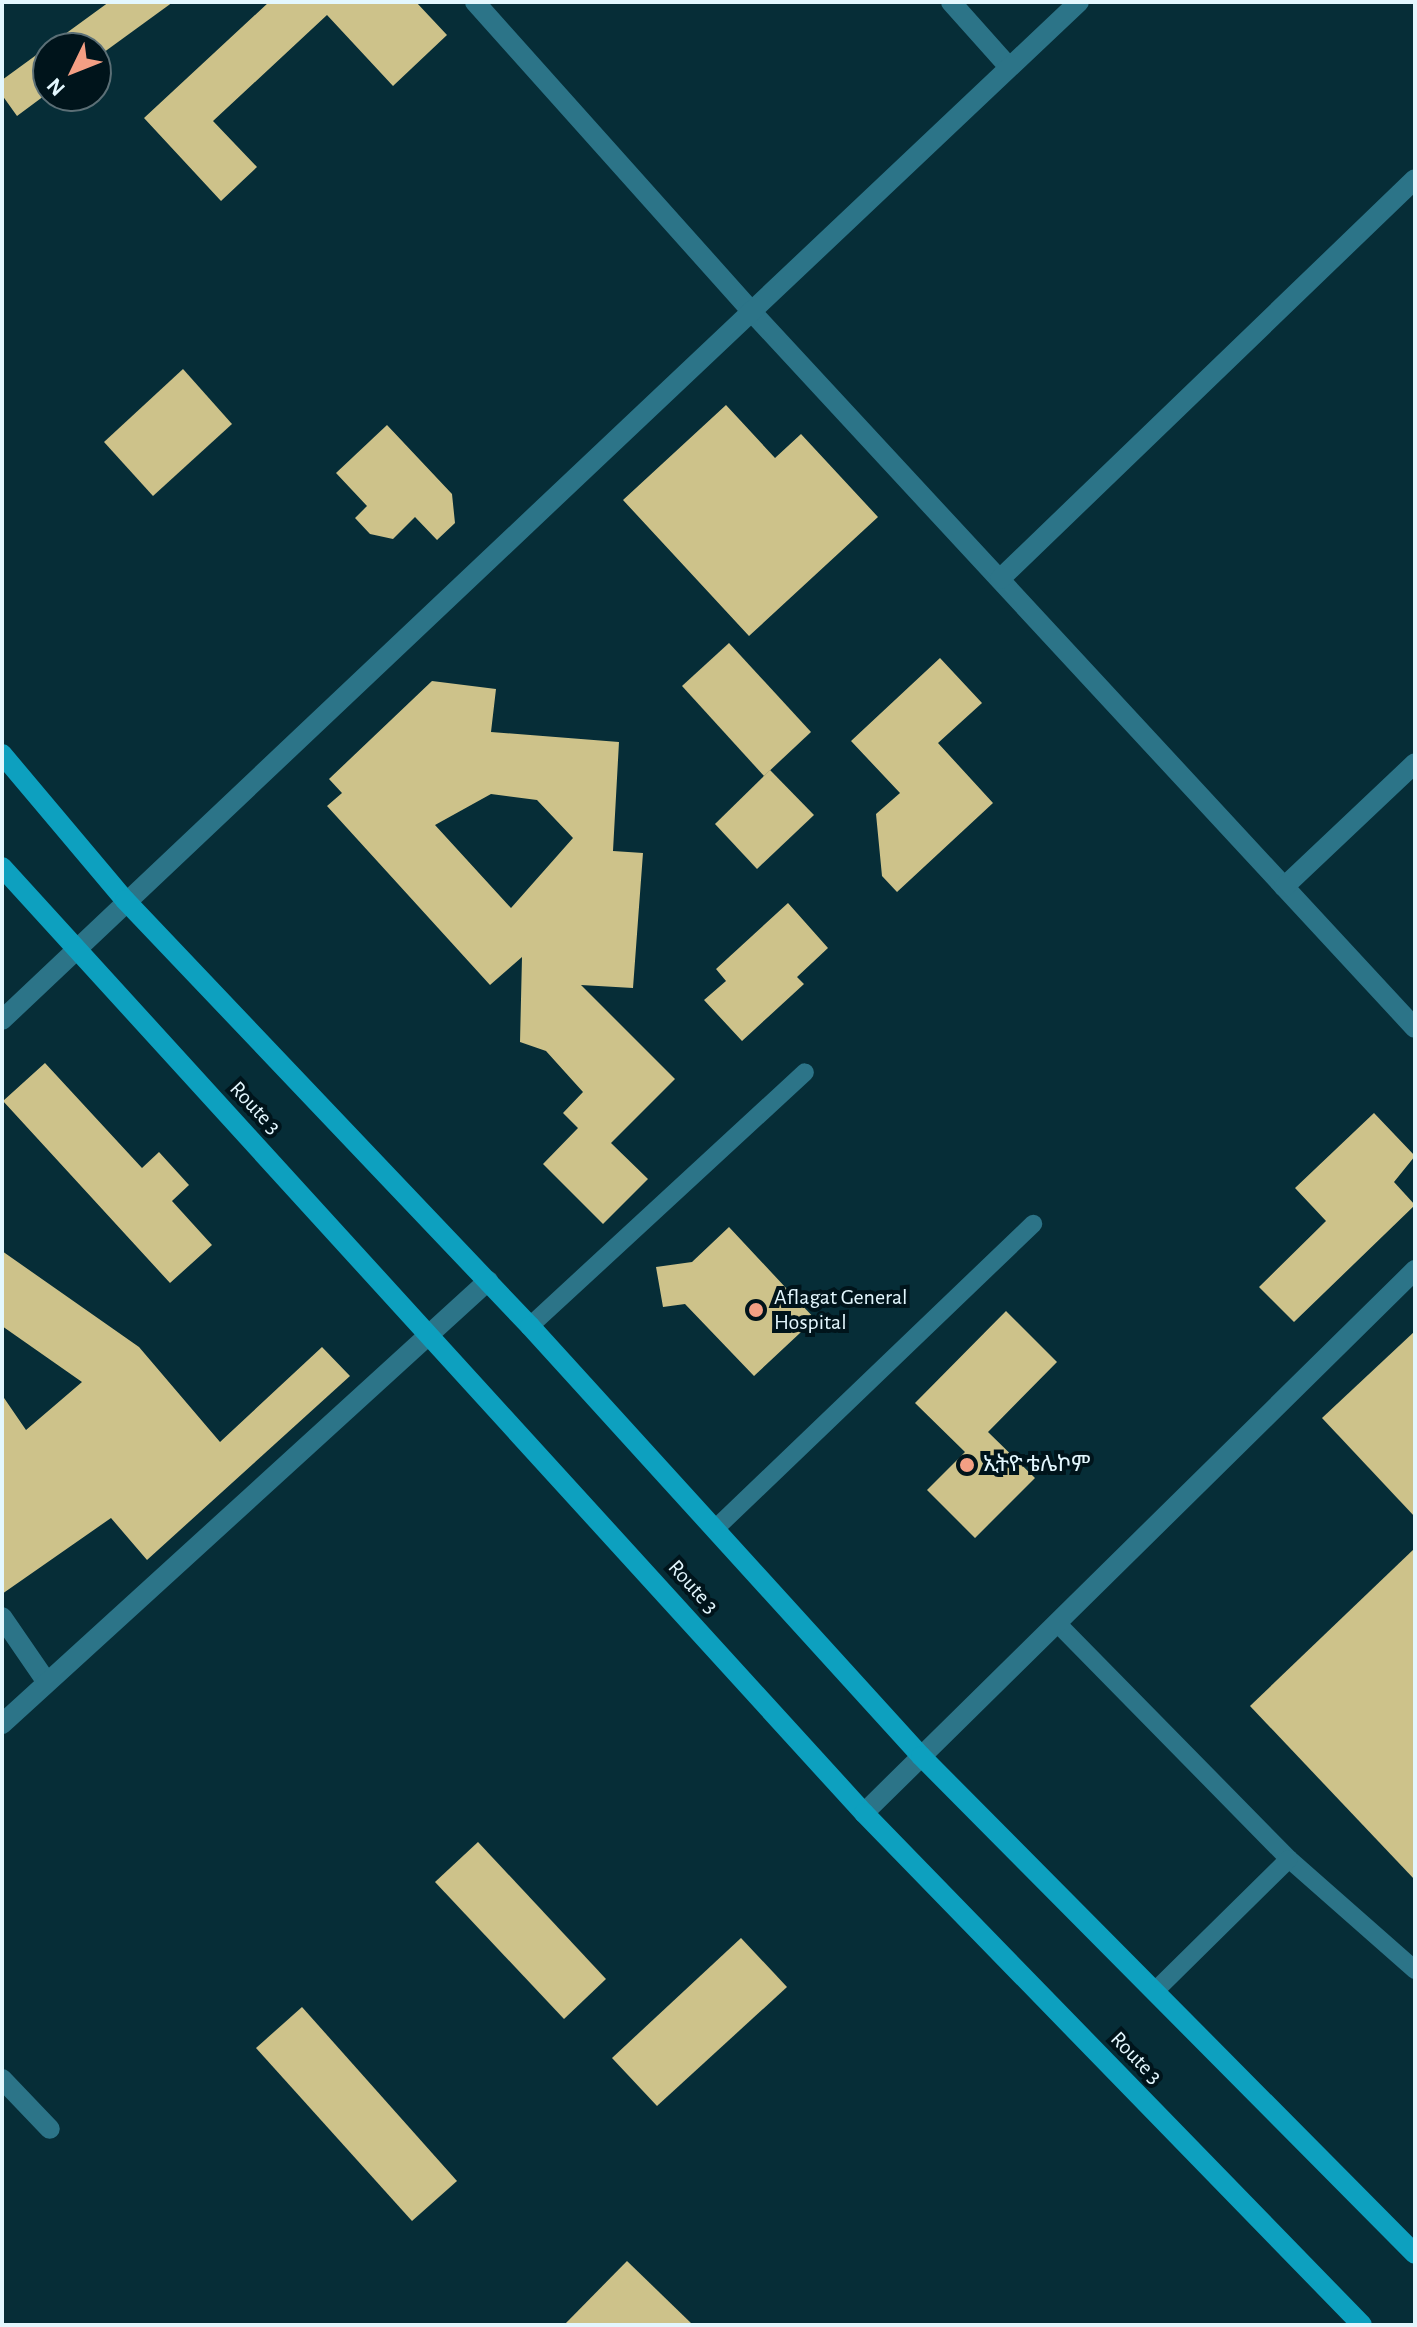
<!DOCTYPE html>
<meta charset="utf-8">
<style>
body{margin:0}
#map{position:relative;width:1417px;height:2327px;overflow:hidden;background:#062d37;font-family:"Alegreya Sans","Noto Sans Ethiopic",sans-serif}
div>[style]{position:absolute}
.building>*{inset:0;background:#cdc28a}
.lane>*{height:18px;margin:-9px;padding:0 9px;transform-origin:9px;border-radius:9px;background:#2c7488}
.street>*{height:20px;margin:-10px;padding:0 10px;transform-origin:10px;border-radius:10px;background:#2c7488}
.secondary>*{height:20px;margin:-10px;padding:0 10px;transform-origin:10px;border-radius:10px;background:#0da0bf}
.dots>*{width:22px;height:22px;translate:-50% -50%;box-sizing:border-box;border:4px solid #00141b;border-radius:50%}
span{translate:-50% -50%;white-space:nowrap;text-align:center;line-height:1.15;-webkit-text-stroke:8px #00141b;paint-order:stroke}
.street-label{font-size:22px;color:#e3f7fe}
.poi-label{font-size:22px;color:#e3f7fe}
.left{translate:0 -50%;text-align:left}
.frame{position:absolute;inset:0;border:4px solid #e3f7fe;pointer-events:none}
.north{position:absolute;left:32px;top:32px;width:80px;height:80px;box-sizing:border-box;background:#00141b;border:2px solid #5b6f76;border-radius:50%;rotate:227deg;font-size:22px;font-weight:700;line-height:32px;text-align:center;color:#e3f7fe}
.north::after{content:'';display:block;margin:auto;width:28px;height:36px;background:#f39f84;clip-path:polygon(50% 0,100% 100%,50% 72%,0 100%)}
</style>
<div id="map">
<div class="building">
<div style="clip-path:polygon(109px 2px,173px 2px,96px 58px,96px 48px,48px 48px,48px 93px,17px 116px,2px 95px,2px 80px)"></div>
<div style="clip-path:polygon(269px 2px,416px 2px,447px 35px,393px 86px,327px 15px,213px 121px,257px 167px,221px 201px,144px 118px)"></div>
<div style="clip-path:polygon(183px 369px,232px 424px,153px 496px,104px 442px)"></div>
<div style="clip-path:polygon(726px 405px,775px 458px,801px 434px,878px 517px,749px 636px,623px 500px)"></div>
<div style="clip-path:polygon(387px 425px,452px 494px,455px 523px,437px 540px,415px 517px,393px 539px,370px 534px,355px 518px,367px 506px,336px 473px)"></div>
<div style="clip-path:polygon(729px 643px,811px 732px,764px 776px,682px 686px)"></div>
<div style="clip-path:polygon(940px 658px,982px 703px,938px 743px,993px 803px,897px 892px,882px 876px,876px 814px,900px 793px,851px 741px)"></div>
<div style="clip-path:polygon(evenodd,432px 681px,496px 689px,491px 732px,619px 742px,613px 851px,643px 853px,633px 988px,581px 985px,675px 1079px,611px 1143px,648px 1179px,603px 1224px,543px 1164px,578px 1128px,563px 1113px,583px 1092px,546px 1051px,520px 1042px,522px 957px,490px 985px,327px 806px,342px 793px,329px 779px,432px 681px,491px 794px,537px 800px,573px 838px,511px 908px,435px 825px,491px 794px)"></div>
<div style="clip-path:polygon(770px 770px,814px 815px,757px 869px,715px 824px)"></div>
<div style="clip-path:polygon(788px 903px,828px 948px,797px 977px,804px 984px,742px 1041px,704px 1000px,726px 981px,716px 969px)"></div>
<div style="clip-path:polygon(45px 1063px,142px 1168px,159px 1152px,189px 1185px,172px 1201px,212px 1245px,170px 1283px,3px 1101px)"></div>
<div style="clip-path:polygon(1374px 1113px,1415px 1156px,1394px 1182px,1415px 1205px,1294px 1322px,1259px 1287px,1326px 1221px,1295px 1188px)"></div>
<div style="clip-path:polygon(729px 1227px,815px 1319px,754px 1376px,685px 1304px,663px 1307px,656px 1267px,692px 1262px)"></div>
<div style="clip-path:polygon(2px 1251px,139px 1347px,220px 1442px,322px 1347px,350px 1376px,147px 1560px,111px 1518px,2px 1594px,2px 1395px,26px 1430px,82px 1382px,2px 1326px)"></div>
<div style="clip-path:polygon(1006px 1311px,1057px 1362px,988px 1432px,1035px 1478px,975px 1538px,927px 1490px,965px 1452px,915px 1403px)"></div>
<div style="clip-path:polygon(1415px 1331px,1415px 1517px,1322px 1418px)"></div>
<div style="clip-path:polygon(1415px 1548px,1415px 1880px,1250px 1706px)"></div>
<div style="clip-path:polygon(478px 1842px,606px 1979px,564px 2019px,435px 1882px)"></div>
<div style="clip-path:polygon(741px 1938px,787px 1987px,657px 2106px,612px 2058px)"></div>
<div style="clip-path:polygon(302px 2007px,457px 2181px,412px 2221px,256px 2048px)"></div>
<div style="clip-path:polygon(627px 2261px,693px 2325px,564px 2325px)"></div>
</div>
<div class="lane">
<div style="left:530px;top:1326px;width:374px;rotate:-42.7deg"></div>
<div style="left:715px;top:1529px;width:441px;rotate:-43.8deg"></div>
<div style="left:1057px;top:1623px;width:331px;rotate:45.5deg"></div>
<div style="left:1289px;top:1859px;width:168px;rotate:41.4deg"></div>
<div style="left:1155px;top:1991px;width:188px;rotate:-44.6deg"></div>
</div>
<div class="street">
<div style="left:475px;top:2px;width:414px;rotate:48.2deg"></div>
<div style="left:751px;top:311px;width:977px;rotate:47.2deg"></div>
<div style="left:951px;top:2px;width:87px;rotate:48.3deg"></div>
<div style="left:1000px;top:579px;width:576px;rotate:-43.95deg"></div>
<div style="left:1284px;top:887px;width:180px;rotate:-43.4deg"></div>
<div style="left:2px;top:1020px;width:1482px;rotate:-43.39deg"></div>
<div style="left:2px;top:1617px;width:78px;rotate:55.5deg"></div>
<div style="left:2px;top:1724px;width:658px;rotate:-42.35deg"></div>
<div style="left:864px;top:1813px;width:774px;rotate:-44.58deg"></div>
<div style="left:2px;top:2079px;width:69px;rotate:46.2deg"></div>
</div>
<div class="secondary">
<div style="left:2px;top:754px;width:191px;rotate:49.9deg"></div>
<div style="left:125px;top:900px;width:588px;rotate:46.45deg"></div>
<div style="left:530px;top:1326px;width:581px;rotate:47.72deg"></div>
<div style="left:921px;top:1756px;width:701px;rotate:45.23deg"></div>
<div style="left:2px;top:867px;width:1280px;rotate:47.66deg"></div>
<div style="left:864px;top:1813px;width:714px;rotate:45.79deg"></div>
</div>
<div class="dots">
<div style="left:756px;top:1310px;background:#f39f84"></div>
<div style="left:967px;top:1465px;background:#f39f84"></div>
</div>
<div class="street-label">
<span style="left:255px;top:1108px;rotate:47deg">Route 3</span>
<span style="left:693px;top:1587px;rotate:48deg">Route 3</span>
<span style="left:1136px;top:2058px;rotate:46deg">Route 3</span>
</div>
<div class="poi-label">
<span class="left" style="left:774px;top:1310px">Aflagat General<br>Hospital</span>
<span class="left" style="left:983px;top:1465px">ኢትዮ ቴሌኮም</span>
</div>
<div class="frame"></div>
<div class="north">N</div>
</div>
